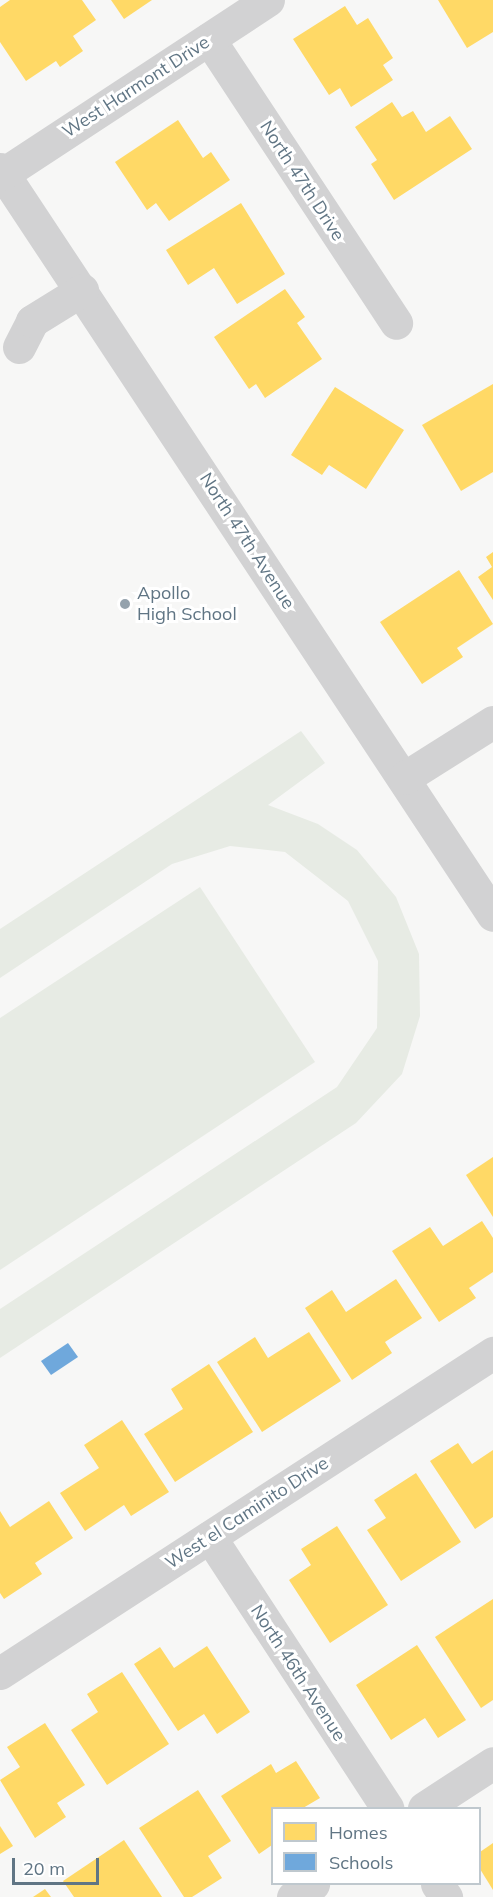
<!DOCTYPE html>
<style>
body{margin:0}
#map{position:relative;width:493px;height:1897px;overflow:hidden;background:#f7f7f6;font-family:Mulish,sans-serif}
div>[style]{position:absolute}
.green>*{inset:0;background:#e7ebe4}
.homes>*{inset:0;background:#ffd966}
.schools>*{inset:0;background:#6fa8dc}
.minor>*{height:33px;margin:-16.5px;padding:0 16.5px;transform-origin:16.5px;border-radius:16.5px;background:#d2d2d3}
.dots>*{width:16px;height:16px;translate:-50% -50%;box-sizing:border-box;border:3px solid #fff;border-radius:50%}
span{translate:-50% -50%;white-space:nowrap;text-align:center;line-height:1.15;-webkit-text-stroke:6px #fff;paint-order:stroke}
.street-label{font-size:18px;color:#607584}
.poi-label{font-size:18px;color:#607584}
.left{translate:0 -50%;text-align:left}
.legend{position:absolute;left:271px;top:1807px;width:210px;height:78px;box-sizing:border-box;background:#fff;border:2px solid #bfc8ce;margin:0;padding:8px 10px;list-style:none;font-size:18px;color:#607584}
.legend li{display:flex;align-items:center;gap:12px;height:30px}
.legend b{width:30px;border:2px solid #bfc8ce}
.scale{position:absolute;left:12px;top:1858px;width:87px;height:27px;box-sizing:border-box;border:3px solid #607584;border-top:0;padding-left:8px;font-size:18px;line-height:21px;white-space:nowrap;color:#607584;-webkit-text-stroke:4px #fff;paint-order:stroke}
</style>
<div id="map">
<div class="green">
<div style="clip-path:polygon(301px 731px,325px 763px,268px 805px,318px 824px,357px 850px,396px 897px,419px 954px,420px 1016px,402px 1074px,356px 1123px,0 1358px,0 1309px,337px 1087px,377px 1028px,378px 961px,348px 901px,285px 852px,230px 846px,172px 864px,0 978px,0 929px)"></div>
<div style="clip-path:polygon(200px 887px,315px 1062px,0 1270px,0 1018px)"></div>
</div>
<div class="homes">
<div style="clip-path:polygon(10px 0,82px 0,96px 20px,73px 36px,83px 51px,60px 67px,56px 61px,26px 81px,0 42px,0 7px)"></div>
<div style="clip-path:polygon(111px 0,152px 0,124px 19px)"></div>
<div style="clip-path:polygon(438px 0,493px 0,493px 32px,467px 48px)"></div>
<div style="clip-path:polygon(345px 6px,357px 25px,368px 18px,393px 58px,383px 65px,393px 80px,351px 107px,340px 88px,329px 95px,293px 39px)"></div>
<div style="clip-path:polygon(392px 102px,402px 117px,413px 111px,426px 132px,450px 116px,472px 149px,394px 200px,371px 164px,377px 160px,355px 127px)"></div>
<div style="clip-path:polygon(178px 120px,203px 158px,211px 152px,230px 180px,169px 221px,156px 203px,147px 210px,115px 162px)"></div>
<div style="clip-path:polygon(241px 203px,285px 274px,237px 304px,214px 268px,188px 285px,166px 250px)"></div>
<div style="clip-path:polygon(285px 289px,305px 317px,297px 323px,322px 359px,265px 398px,256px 384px,249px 389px,214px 337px)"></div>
<div style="clip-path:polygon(493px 384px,493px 472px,461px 491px,422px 425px)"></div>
<div style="clip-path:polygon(335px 387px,404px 430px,366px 489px,329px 465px,322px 475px,291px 455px)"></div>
<div style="clip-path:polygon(493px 552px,493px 600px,478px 577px,492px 567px,486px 557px)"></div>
<div style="clip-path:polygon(459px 570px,493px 624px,457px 648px,463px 657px,422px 684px,380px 622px)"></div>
<div style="clip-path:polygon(493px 1157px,493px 1217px,466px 1175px)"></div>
<div style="clip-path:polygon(482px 1221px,493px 1238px,493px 1272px,469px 1288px,476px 1298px,439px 1322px,392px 1251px,430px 1227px,443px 1246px)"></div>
<div style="clip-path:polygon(396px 1279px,422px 1318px,385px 1342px,392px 1353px,352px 1380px,305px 1308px,332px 1290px,346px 1312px)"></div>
<div style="clip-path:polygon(309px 1332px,341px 1381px,262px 1432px,217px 1362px,255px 1337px,268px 1358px)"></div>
<div style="clip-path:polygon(209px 1364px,253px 1432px,175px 1482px,144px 1434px,183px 1409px,171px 1389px)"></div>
<div style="clip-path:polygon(122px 1420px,169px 1492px,131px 1516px,124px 1505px,85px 1531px,60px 1493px,99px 1468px,84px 1445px)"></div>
<div style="clip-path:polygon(458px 1443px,472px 1464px,493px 1450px,493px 1517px,475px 1529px,430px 1461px)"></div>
<div style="clip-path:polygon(416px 1473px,461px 1542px,401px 1581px,367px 1530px,386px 1518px,374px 1500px)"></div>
<div style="clip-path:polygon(49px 1501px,73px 1538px,35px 1563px,42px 1574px,4px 1599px,0 1593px,0 1511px,10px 1527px)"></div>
<div style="clip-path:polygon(337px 1526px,388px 1605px,330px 1643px,289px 1580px,311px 1565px,301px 1549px)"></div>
<div style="clip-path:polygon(493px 1599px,493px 1700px,481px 1708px,435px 1637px)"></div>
<div style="clip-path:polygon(417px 1645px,466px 1720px,438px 1738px,425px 1718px,391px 1740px,356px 1685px)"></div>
<div style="clip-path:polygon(207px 1646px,250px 1712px,217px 1734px,204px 1714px,178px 1731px,134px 1664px,160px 1647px,174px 1668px)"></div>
<div style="clip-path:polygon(122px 1672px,169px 1744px,107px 1785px,71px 1730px,98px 1712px,87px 1694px)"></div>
<div style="clip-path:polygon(45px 1723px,85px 1785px,57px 1803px,66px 1817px,35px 1838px,0 1780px,20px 1767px,7px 1747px)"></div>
<div style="clip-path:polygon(296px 1761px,320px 1798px,303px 1808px,272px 1808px,272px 1845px,259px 1854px,221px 1796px,271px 1764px,276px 1773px)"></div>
<div style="clip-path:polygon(198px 1790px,231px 1841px,208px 1856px,222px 1878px,192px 1897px,184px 1897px,139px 1828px)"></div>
<div style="clip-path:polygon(0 1826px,13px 1846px,0 1854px)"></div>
<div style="clip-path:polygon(124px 1840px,162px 1897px,74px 1897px,63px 1881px)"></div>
<div style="clip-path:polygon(493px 1843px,493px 1890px,480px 1869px,480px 1852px)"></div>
<div style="clip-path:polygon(45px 1889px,51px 1897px,33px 1897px)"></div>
</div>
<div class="schools">
<div style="clip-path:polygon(68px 1343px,78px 1357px,51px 1375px,41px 1361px)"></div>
</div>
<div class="minor">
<div style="left:209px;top:39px;width:340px;rotate:56.6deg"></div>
<div style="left:0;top:169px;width:894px;rotate:56.54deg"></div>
<div style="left:3px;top:174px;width:317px;rotate:-33.3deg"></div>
<div style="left:19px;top:347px;width:29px;rotate:-63deg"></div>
<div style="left:32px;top:321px;width:59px;rotate:-31.8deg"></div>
<div style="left:404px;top:778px;width:105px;rotate:-32.2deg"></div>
<div style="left:210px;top:1537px;width:324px;rotate:56.8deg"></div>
<div style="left:0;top:1673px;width:588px;rotate:-32.99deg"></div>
<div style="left:424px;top:1808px;width:82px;rotate:-33.1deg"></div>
<div style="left:437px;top:1884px;width:16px;rotate:55deg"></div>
<div style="left:293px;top:1897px;width:24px;rotate:-33deg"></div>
</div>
<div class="dots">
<div style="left:125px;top:604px;background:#95a2ac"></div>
</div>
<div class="street-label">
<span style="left:136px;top:87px;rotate:-33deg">West Harmont Drive</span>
<span style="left:302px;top:181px;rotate:57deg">North 47th Drive</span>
<span style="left:247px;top:541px;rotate:57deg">North 47th Avenue</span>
<span style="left:247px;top:1513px;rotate:-33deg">West el Caminito Drive</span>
<span style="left:298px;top:1673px;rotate:57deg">North 46th Avenue</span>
</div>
<div class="poi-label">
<span class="left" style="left:137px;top:604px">Apollo<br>High School</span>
</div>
<ul class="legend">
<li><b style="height:16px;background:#ffd966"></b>Homes</li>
<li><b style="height:16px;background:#6fa8dc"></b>Schools</li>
</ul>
<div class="scale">20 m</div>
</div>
